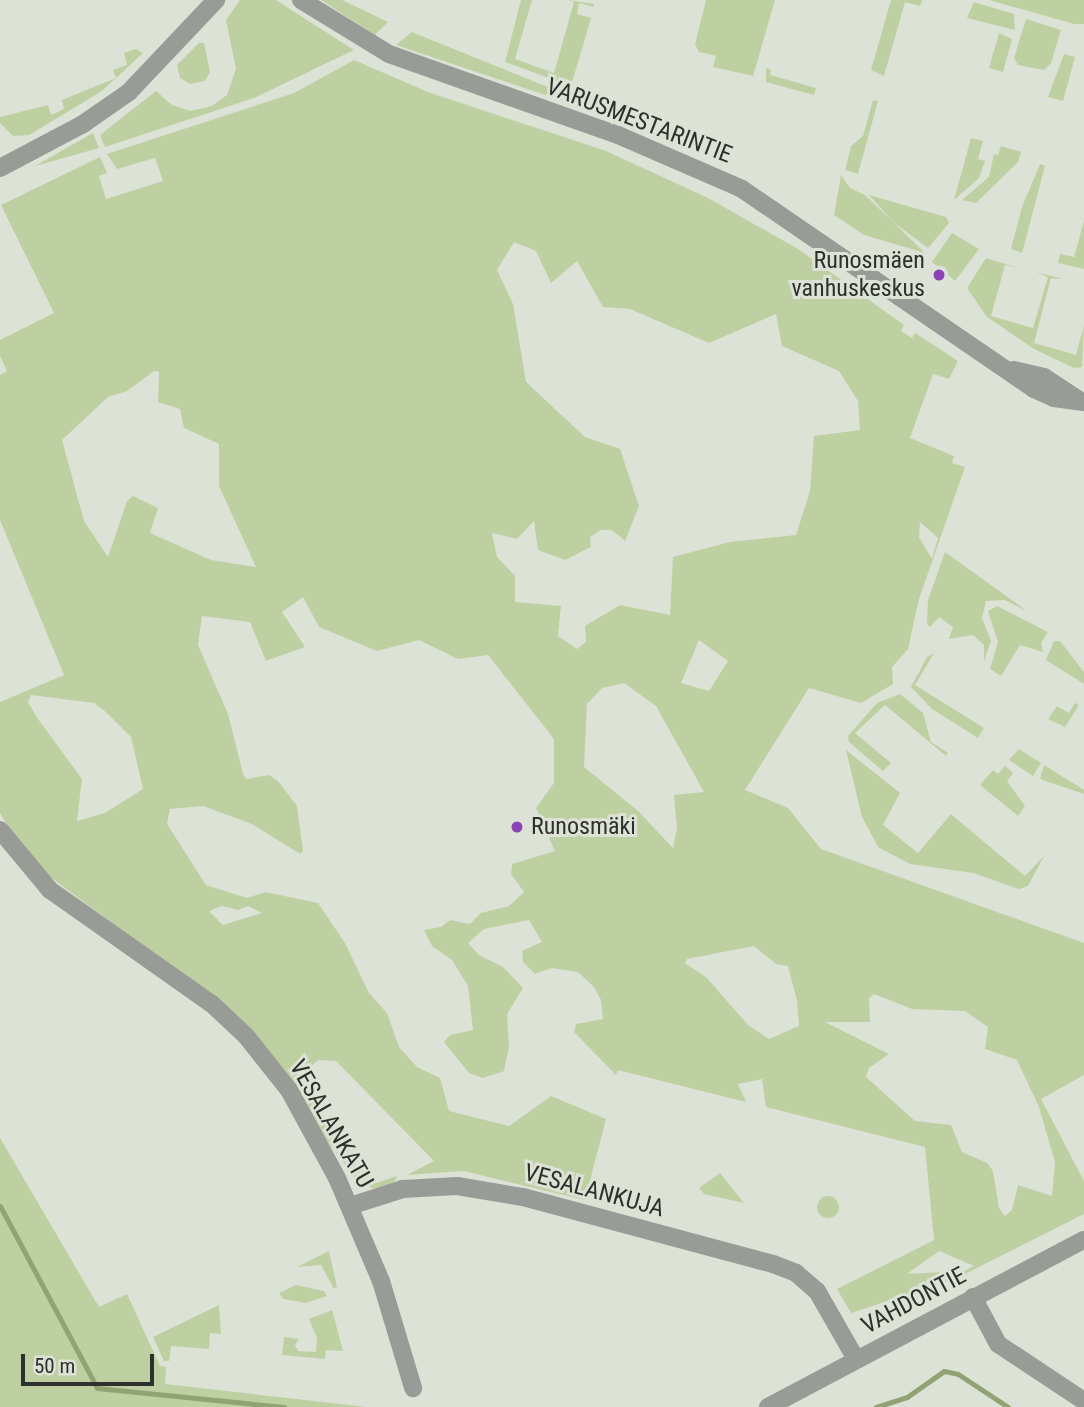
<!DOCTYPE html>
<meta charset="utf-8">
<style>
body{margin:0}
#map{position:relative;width:1084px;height:1407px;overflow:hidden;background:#dde2d6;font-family:"Roboto Condensed",sans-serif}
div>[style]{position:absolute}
.green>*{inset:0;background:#bed0a2}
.round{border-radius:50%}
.stream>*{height:5px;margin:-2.5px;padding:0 2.5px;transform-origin:2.5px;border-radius:2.5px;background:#91a373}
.minor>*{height:18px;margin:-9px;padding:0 9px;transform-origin:9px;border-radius:9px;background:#999b97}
.dots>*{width:19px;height:19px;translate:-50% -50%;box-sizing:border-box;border:4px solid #dde2d6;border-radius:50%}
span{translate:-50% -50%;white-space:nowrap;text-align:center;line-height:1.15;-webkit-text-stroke:6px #dde2d6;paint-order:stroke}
.street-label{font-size:24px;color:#2e302b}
.poi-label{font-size:24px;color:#2e302b}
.right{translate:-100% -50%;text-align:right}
.left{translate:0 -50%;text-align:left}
.scale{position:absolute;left:21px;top:1354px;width:133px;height:32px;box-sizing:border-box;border:4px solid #2e302b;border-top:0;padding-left:9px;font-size:21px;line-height:24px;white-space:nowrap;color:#2e302b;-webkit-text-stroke:5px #dde2d6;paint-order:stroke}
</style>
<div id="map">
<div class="green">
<div style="clip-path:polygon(240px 0,276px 0,354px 50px,254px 98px,105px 147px,100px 135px,156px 91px,172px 105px,190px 111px,212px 106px,227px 95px,236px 69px,226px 20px)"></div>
<div style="clip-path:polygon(321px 0,342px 0,388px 22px,375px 35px)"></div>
<div style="clip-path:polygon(521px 0,532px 0,515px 59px,554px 73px,574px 2px,568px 0,594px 4px,594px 7px,579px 3px,577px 14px,591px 18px,571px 86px,505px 62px)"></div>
<div style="clip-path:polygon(706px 0,775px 0,753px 76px,713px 67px,716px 56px,699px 52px,695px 44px)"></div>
<div style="clip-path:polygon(891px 0,922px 0,920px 6px,905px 2px,884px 76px,871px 70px)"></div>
<div style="clip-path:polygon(989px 0,1084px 0,1084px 24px,1074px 24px)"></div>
<div style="clip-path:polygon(974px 2px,1014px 14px,1015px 30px,967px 18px)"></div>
<div style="clip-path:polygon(1026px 19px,1061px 30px,1051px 63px,1044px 70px,1018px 65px,1014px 58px)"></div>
<div style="clip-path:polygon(412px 32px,565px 94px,565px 96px,560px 100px,396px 45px)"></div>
<div style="clip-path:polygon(999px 33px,1012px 39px,1003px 72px,989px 68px)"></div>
<div style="clip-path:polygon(199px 43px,204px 43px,210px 72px,205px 81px,190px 84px,180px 78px,177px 65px)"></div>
<div style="clip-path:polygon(136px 49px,143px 53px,102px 91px,29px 135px,13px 136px,0 123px,0 117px,48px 105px,51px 115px,64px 109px,62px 100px,116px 78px,113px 70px,127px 65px,124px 53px)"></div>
<div style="clip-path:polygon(1064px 54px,1075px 57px,1063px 101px,1048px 97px)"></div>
<div style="clip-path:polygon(evenodd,354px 60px,428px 92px,606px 151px,708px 198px,798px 249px,904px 325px,901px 331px,912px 338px,915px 333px,958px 361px,949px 379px,933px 374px,910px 438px,954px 456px,952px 463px,965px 467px,919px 599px,908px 649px,892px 667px,893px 684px,861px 703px,809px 688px,745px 790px,788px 808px,821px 849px,1084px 943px,1084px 1075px,1041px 1099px,1084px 1181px,1084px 1214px,955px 1279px,851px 1313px,837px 1289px,934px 1240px,925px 1147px,766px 1107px,762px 1079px,738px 1084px,746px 1102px,618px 1070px,616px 1075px,574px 1032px,576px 1024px,603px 1019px,601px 1000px,594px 987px,578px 972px,552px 968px,535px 974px,523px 962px,522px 951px,542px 942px,529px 920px,484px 929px,468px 943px,479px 955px,503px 967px,523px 988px,507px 1014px,509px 1047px,504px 1071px,483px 1078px,469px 1073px,444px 1042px,450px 1035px,473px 1030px,468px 986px,452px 960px,432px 946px,424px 930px,441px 927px,450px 920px,470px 924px,481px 913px,509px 906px,524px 892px,511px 874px,512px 864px,555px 851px,536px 808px,554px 783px,554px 739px,488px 655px,458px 659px,419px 640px,377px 651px,319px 627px,303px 597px,282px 612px,305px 647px,266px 661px,250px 622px,202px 616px,198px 645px,228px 714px,243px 774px,246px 779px,269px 775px,278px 781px,297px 806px,303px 851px,300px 854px,252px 824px,203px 806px,170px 809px,167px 824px,206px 885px,247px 898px,265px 892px,318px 903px,345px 943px,369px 993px,387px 1013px,399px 1047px,417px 1067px,440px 1078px,449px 1111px,509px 1126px,551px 1096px,606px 1119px,585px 1200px,463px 1171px,407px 1175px,434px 1161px,336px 1061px,318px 1060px,303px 1073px,308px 1092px,370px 1185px,397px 1176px,394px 1183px,375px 1189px,359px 1184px,230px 1011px,49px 876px,17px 842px,0 813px,0 702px,64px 675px,0 520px,0 375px,7px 371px,0 356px,0 340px,54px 313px,1px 205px,100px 157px,107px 173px,99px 176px,106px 199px,163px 181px,155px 158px,117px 169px,107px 154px,294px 93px,354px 60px,514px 242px,536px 251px,551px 283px,577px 261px,603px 307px,630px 309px,709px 343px,776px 314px,782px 346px,839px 371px,858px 401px,860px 430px,814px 436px,810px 491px,796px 535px,730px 542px,673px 557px,670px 615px,620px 605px,585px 626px,586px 642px,577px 649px,558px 636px,561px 606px,515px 602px,515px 576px,497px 557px,492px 533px,517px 539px,534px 521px,538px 550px,565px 560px,591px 547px,590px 537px,601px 530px,612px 530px,625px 541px,639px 506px,620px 449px,585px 437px,526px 382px,513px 304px,497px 270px,514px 242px,354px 60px,154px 371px,159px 372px,158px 402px,180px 409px,184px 428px,219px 444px,219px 486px,256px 567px,211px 560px,150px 533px,158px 508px,133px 496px,127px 501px,108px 557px,84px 521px,62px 440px,108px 397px,127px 391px,154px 371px,354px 60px,920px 522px,938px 538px,932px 559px,919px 537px,920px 522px,354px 60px,699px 640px,728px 661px,709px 691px,681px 683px,699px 640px,354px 60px,624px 683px,656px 706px,704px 792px,674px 795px,677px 828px,673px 848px,638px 811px,584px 767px,587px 704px,602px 688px,624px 683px,354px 60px,31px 695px,94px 703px,106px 712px,131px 737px,143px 789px,105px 813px,77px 821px,82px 779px,38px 719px,28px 702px,31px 695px,354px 60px,222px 906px,238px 910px,248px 906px,262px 913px,223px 925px,209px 911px,222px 906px,354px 60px,754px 946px,776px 964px,788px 966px,797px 1001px,799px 1026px,769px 1039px,748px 1025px,707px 978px,685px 963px,687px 959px,754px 946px,354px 60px,874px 994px,912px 1009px,965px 1011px,988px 1027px,985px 1049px,1017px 1060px,1039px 1107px,1055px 1162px,1052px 1196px,1018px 1185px,1012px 1210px,1005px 1216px,999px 1208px,993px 1171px,987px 1163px,962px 1152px,951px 1125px,915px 1121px,866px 1077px,869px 1068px,889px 1054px,825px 1022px,870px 1022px,869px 998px,874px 994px,354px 60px,939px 1251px,974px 1266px,953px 1277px,944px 1272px,907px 1274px,939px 1251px)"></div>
<div style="clip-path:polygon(766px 68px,771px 70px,770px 75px,816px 88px,814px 95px,766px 82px)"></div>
<div style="clip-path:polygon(873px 100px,878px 101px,858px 174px,845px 170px,851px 146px,863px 136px)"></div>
<div style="clip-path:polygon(93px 133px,99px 148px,35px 166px)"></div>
<div style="clip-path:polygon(971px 138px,983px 141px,978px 159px,985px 161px,979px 178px,954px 200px)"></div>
<div style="clip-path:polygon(1001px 146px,1021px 152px,1018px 162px,976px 203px,962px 200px,989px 177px,994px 154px,998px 155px)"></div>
<div style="clip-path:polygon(1040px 164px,1045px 166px,1022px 253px,1011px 249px,1022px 207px)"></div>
<div style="clip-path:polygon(841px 175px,850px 188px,865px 195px,925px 253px,864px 235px,834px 215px)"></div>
<div style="clip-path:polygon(869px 195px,946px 217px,949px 223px,928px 248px,893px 222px)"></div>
<div style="clip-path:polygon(1084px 221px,1084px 269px,1058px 263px,1060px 254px,1074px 257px)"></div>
<div style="clip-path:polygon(952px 233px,979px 249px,955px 281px,932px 262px)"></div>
<div style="clip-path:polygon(986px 258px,1018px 268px,1005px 265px,991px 316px,1033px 328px,1048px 277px,1036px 272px,1063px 279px,1051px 278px,1034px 343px,1076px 355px,1084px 325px,1082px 367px,1074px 368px,1034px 349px,987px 317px,967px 288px)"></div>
<div style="clip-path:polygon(945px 552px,1027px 611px,1005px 600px,986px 601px,982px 618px,991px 641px,984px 661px,984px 645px,973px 635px,949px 639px,953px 627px,939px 617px,930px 627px,927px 624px,928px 600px)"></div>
<div style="clip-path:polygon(997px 606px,1048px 632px,1041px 643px,1043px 652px,1020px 645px,1001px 676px,990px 669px,998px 642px,988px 611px)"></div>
<div style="clip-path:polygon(1054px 641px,1060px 641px,1084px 672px,1084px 684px,1046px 660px)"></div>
<div style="clip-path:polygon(934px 653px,915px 685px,984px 728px,978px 738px,932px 709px,911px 687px,927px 657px)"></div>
<div style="clip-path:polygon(900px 694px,923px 713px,931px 742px,948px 753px,946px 756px,885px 705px,855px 733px,891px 763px,883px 771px,849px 742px,848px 736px,877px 703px)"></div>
<div style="clip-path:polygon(1075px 703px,1079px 705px,1065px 727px,1048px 719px,1057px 706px,1069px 713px)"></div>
<div style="clip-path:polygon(1019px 749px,1041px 763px,1033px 776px,1009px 760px)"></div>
<div style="clip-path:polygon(846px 750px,900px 793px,883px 825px,918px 853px,951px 814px,1025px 876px,1044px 856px,1028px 886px,1019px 889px,973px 873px,910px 864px,878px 847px,862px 817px)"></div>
<div style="clip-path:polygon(1044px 765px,1084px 790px,1084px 794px,1040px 779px)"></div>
<div style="clip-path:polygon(1005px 766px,1013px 773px,1007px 781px,1025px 806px,1018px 816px,980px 785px,993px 770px,998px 774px)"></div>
<div style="clip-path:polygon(0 1138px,99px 1307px,127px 1294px,160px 1366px,166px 1367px,165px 1384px,367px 1407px,0 1407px)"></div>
<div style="clip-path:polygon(720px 1173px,744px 1203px,704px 1194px,699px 1188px)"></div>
<div class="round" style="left:817px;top:1196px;width:22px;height:22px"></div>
<div style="clip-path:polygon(329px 1251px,337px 1287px,334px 1289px,321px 1265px,297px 1267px)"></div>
<div style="clip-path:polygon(296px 1285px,324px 1291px,327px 1296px,306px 1303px,283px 1299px,279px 1293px)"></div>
<div style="clip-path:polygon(219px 1305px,221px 1334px,210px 1333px,209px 1349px,171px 1346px,169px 1361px,164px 1361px,153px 1337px)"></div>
<div style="clip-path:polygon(332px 1310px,343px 1351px,326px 1350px,325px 1359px,282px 1355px,284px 1337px,299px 1339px,295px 1345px,298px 1351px,316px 1352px,317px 1338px,309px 1319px)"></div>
</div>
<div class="stream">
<div style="left:0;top:1206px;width:206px;rotate:61.9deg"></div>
<div style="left:97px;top:1388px;width:188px;rotate:5.8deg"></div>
<div style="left:876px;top:1407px;width:33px;rotate:-18deg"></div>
<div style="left:907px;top:1397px;width:45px;rotate:-35.1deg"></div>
<div style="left:944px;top:1371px;width:14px;rotate:12deg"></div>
<div style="left:958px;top:1374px;width:60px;rotate:33.4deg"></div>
</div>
<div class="minor">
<div style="left:301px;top:0;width:103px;rotate:31.5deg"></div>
<div style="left:389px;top:54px;width:243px;rotate:19.5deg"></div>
<div style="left:618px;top:135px;width:135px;rotate:23.5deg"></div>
<div style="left:742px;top:189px;width:354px;rotate:34.4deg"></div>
<div style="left:1034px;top:389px;width:22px;rotate:24deg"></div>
<div style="left:1054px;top:398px;width:30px;rotate:8deg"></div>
<div style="left:0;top:168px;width:94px;rotate:-27.9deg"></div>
<div style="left:83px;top:124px;width:56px;rotate:-34.8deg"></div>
<div style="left:129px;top:92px;width:127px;rotate:-46.6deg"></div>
<div style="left:1014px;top:370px;width:31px;rotate:13deg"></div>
<div style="left:1044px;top:377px;width:42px;rotate:33.3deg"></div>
<div style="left:0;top:830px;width:78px;rotate:50.2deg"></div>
<div style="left:50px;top:890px;width:199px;rotate:35.2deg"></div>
<div style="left:213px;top:1005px;width:45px;rotate:43.2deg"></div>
<div style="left:246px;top:1036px;width:69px;rotate:51.5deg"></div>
<div style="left:289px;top:1090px;width:100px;rotate:61.4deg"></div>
<div style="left:337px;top:1178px;width:112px;rotate:66.9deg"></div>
<div style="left:381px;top:1281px;width:112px;rotate:73.3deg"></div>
<div style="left:350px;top:1206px;width:56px;rotate:-17.8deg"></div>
<div style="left:403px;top:1189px;width:54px;rotate:-3.2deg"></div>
<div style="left:457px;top:1186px;width:67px;rotate:9.5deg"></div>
<div style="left:523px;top:1197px;width:259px;rotate:15deg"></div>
<div style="left:773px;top:1264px;width:25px;rotate:21deg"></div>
<div style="left:796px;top:1273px;width:28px;rotate:41deg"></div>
<div style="left:817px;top:1291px;width:78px;rotate:60.2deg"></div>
<div style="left:973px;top:1297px;width:53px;rotate:62deg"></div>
<div style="left:998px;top:1344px;width:103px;rotate:33.5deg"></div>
<div style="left:768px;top:1407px;width:357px;rotate:-27.9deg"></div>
</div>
<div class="dots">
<div style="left:939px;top:275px;background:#8b43b5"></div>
<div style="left:517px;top:827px;background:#8b43b5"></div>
</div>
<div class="street-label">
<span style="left:639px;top:121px;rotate:21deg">VARUSMESTARINTIE</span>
<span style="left:331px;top:1124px;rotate:60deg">VESALANKATU</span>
<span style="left:594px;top:1191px;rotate:15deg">VESALANKUJA</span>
<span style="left:914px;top:1301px;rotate:-28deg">VAHDONTIE</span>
</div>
<div class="poi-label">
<span class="right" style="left:925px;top:275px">Runosmäen<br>vanhuskeskus</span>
<span class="left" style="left:531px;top:827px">Runosmäki</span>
</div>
<div class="scale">50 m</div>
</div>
